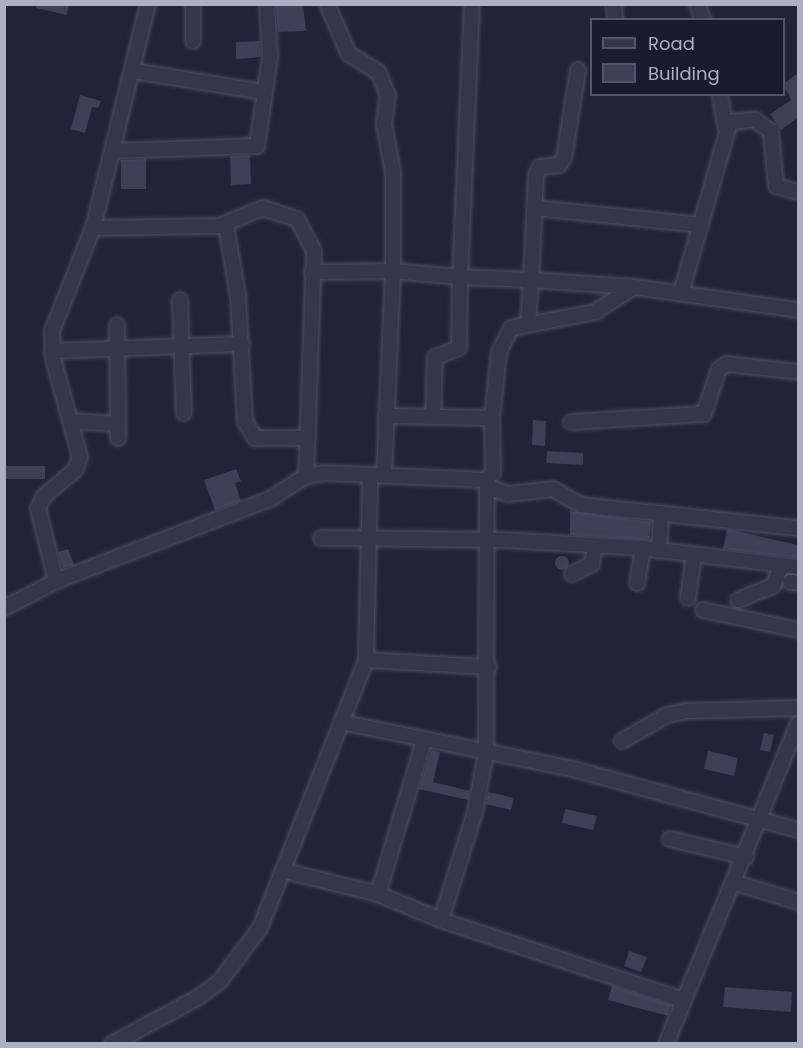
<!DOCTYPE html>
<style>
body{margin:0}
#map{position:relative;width:803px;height:1048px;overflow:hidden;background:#202437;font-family:Poppins,sans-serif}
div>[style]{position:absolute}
.building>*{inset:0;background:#3c4157}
.round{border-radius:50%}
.roads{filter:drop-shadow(0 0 2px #4e5162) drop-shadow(0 0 2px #4e5162)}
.minor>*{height:14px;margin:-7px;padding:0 7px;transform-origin:7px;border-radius:7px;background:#333747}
span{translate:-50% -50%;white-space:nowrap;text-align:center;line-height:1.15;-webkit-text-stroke:5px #191c2c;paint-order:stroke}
.frame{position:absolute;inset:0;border:6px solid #adb0c4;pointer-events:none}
.legend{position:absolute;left:590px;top:18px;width:195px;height:78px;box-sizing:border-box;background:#191c2c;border:2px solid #545769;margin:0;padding:8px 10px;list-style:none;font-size:18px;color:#adb0c4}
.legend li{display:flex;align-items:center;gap:12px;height:30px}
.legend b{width:30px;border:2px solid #545769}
</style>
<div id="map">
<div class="building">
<div style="clip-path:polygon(37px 4px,69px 4px,67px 15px,36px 8px)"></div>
<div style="clip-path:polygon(276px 4px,303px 4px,306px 31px,278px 32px)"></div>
<div style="clip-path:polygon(260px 41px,261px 57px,236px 59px,236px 42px)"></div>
<div style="clip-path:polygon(798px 73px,798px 118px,781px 130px,770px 114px,791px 100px,783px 84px)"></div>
<div style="clip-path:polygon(80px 95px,101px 101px,98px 108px,92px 107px,85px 133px,71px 129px)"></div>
<div style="clip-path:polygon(250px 155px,251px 184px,231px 185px,230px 156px)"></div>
<div style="clip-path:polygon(146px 159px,146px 189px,121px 189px,121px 160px)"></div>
<div style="clip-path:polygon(533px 420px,546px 421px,545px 446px,532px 445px)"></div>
<div style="clip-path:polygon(547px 451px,583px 453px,583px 465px,546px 463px)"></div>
<div style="clip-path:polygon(4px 466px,45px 466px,45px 479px,4px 479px)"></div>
<div style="clip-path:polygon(236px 469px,241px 481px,235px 483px,241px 501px,215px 510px,204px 480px)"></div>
<div style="clip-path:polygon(570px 511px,651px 522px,649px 540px,570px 535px)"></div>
<div style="clip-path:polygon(727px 529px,798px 545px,798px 558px,723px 549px)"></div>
<div style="clip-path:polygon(68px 549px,74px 565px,63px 568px,58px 552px)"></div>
<div class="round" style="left:555px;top:556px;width:14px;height:14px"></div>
<div style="clip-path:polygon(764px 733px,774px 735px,770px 752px,760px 750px)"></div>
<div style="clip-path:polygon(431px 750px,440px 752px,433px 782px,470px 791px,468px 800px,419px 789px)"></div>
<div style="clip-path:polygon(708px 751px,738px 758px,734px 776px,704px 769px)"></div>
<div style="clip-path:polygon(488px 792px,514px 798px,511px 810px,486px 804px)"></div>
<div style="clip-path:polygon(565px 809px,597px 816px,593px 830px,562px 823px)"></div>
<div style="clip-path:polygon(629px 951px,647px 957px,641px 972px,624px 966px)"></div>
<div style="clip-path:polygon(612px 986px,671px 1005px,668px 1016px,608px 1000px)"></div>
<div style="clip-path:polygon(725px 987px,792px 992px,791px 1012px,723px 1007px)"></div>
</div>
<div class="roads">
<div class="minor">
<div style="left:193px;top:4px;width:37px;rotate:90deg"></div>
<div style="left:327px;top:4px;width:55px;rotate:66.3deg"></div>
<div style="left:349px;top:54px;width:34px;rotate:32deg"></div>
<div style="left:378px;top:72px;width:25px;rotate:67deg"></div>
<div style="left:388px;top:95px;width:29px;rotate:98deg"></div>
<div style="left:384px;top:124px;width:49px;rotate:79.4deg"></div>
<div style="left:393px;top:172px;width:99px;rotate:90deg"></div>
<div style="left:393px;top:271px;width:205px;rotate:92.5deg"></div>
<div style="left:472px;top:4px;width:273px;rotate:92.5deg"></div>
<div style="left:460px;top:277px;width:71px;rotate:2.4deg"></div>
<div style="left:531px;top:280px;width:44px;rotate:93.9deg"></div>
<div style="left:614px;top:4px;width:16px;rotate:86deg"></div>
<div style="left:697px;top:4px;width:17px;rotate:69deg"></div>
<div style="left:578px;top:70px;width:89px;rotate:99deg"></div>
<div style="left:564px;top:158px;width:9px;rotate:126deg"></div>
<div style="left:559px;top:165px;width:19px;rotate:174deg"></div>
<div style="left:540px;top:167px;width:9px;rotate:117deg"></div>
<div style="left:536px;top:175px;width:105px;rotate:92.7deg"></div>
<div style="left:531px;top:280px;width:103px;rotate:3.9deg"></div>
<div style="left:134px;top:71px;width:132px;rotate:9.2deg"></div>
<div style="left:720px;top:94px;width:33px;rotate:81deg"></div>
<div style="left:113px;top:151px;width:144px;rotate:-2deg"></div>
<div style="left:257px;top:146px;width:90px;rotate:-81.7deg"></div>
<div style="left:270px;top:57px;width:53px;rotate:-93.2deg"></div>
<div style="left:536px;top:208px;width:166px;rotate:5.9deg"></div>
<div style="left:226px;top:225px;width:72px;rotate:80.4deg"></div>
<div style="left:238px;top:296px;width:125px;rotate:86.8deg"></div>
<div style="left:245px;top:421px;width:20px;rotate:60deg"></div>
<div style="left:255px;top:438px;width:53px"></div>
<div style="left:93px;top:228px;width:126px;rotate:-0.9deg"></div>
<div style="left:219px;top:226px;width:48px;rotate:-22.2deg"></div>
<div style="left:263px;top:208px;width:36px;rotate:18deg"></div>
<div style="left:297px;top:219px;width:36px;rotate:62deg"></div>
<div style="left:314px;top:251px;width:225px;rotate:92deg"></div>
<div style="left:312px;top:272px;width:81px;rotate:-0.7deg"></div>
<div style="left:393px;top:271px;width:67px;rotate:5.1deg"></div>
<div style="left:460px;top:277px;width:71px;rotate:90.8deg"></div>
<div style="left:459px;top:348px;width:26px;rotate:159deg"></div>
<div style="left:435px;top:357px;width:59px;rotate:91.9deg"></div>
<div style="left:681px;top:293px;width:178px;rotate:-74deg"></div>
<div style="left:730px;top:122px;width:25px;rotate:-5deg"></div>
<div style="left:755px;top:120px;width:19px;rotate:35deg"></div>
<div style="left:771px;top:131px;width:55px;rotate:84.8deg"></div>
<div style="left:776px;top:186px;width:23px;rotate:15deg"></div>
<div style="left:180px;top:300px;width:113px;rotate:88deg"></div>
<div style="left:117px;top:325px;width:113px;rotate:89.5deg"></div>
<div style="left:52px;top:351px;width:190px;rotate:-2.1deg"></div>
<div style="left:386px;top:416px;width:106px;rotate:1.1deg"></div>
<div style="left:71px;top:421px;width:47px;rotate:3.7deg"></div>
<div style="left:571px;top:422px;width:133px;rotate:-3.4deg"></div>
<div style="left:704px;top:414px;width:47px;rotate:-71.6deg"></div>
<div style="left:719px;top:369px;width:9px;rotate:-32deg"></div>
<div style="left:727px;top:364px;width:71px;rotate:6.4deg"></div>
<div style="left:487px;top:487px;width:22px;rotate:18deg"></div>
<div style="left:508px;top:494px;width:45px;rotate:-6.3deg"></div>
<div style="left:553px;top:489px;width:32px;rotate:30deg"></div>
<div style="left:581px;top:505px;width:218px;rotate:6.1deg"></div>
<div style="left:321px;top:538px;width:183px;rotate:0.6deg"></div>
<div style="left:504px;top:540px;width:138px;rotate:3.3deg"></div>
<div style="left:642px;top:548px;width:157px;rotate:6.9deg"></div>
<div style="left:659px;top:551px;width:38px;rotate:-87deg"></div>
<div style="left:572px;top:574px;width:22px;rotate:-27deg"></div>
<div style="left:592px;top:564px;width:18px;rotate:-81deg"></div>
<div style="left:56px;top:581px;width:75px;rotate:-103.9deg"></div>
<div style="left:38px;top:508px;width:13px;rotate:-63deg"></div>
<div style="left:44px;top:496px;width:40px;rotate:-40deg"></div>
<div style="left:75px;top:470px;width:14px;rotate:-69deg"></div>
<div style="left:80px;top:457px;width:103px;rotate:-105.3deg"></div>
<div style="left:53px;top:358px;width:27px;rotate:-92deg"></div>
<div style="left:52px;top:331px;width:111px;rotate:-68.3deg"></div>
<div style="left:93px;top:228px;width:231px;rotate:-76.2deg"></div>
<div style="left:790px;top:582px;width:8px;rotate:7deg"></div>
<div style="left:637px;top:583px;width:35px;rotate:-80deg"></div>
<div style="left:688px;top:598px;width:43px;rotate:-82.1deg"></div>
<div style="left:738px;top:600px;width:38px;rotate:-22deg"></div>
<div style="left:773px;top:586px;width:23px;rotate:-67deg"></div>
<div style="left:4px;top:608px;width:59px;rotate:-27.4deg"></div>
<div style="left:56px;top:581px;width:229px;rotate:-21deg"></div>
<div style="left:270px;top:499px;width:43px;rotate:-32.6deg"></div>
<div style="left:306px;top:476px;width:18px;rotate:-9deg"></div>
<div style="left:324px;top:473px;width:163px;rotate:2.5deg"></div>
<div style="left:487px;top:480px;width:10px;rotate:-53deg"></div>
<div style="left:493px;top:472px;width:54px;rotate:-91.1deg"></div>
<div style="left:492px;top:418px;width:66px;rotate:-83.9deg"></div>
<div style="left:499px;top:352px;width:27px;rotate:-63deg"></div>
<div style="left:511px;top:328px;width:86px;rotate:-10.8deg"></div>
<div style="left:595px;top:312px;width:46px;rotate:-32.7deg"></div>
<div style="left:634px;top:287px;width:166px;rotate:8deg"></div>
<div style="left:703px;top:610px;width:97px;rotate:11.9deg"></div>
<div style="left:366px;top:660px;width:123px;rotate:3.3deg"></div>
<div style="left:345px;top:723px;width:233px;rotate:11.4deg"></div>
<div style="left:573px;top:769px;width:233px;rotate:15.2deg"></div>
<div style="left:622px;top:741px;width:52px;rotate:-30deg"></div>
<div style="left:667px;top:715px;width:19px;rotate:-12deg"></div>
<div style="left:686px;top:711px;width:112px;rotate:-1.5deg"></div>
<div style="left:670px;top:839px;width:78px;rotate:13.3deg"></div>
<div style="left:285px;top:871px;width:96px;rotate:13.9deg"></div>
<div style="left:378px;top:894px;width:68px;rotate:22.4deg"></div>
<div style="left:441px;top:920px;width:255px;rotate:18.3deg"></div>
<div style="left:736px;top:883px;width:65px;rotate:17deg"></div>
<div style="left:378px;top:894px;width:160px;rotate:-73.3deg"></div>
<div style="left:441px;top:920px;width:113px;rotate:-72.5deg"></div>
<div style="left:475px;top:812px;width:60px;rotate:-79.4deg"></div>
<div style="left:486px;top:753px;width:273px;rotate:-89.8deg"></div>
<div style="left:112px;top:1044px;width:99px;rotate:-28.4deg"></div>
<div style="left:199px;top:997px;width:26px;rotate:-37deg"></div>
<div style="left:220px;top:981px;width:66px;rotate:-53deg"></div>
<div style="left:260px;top:928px;width:288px;rotate:-68.4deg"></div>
<div style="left:366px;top:660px;width:182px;rotate:-88.7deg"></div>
<div style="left:666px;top:1044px;width:346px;rotate:-67.6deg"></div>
</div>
</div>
<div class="frame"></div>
<ul class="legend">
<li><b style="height:8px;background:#333747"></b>Road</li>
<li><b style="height:16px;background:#3c4157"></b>Building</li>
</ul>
</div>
